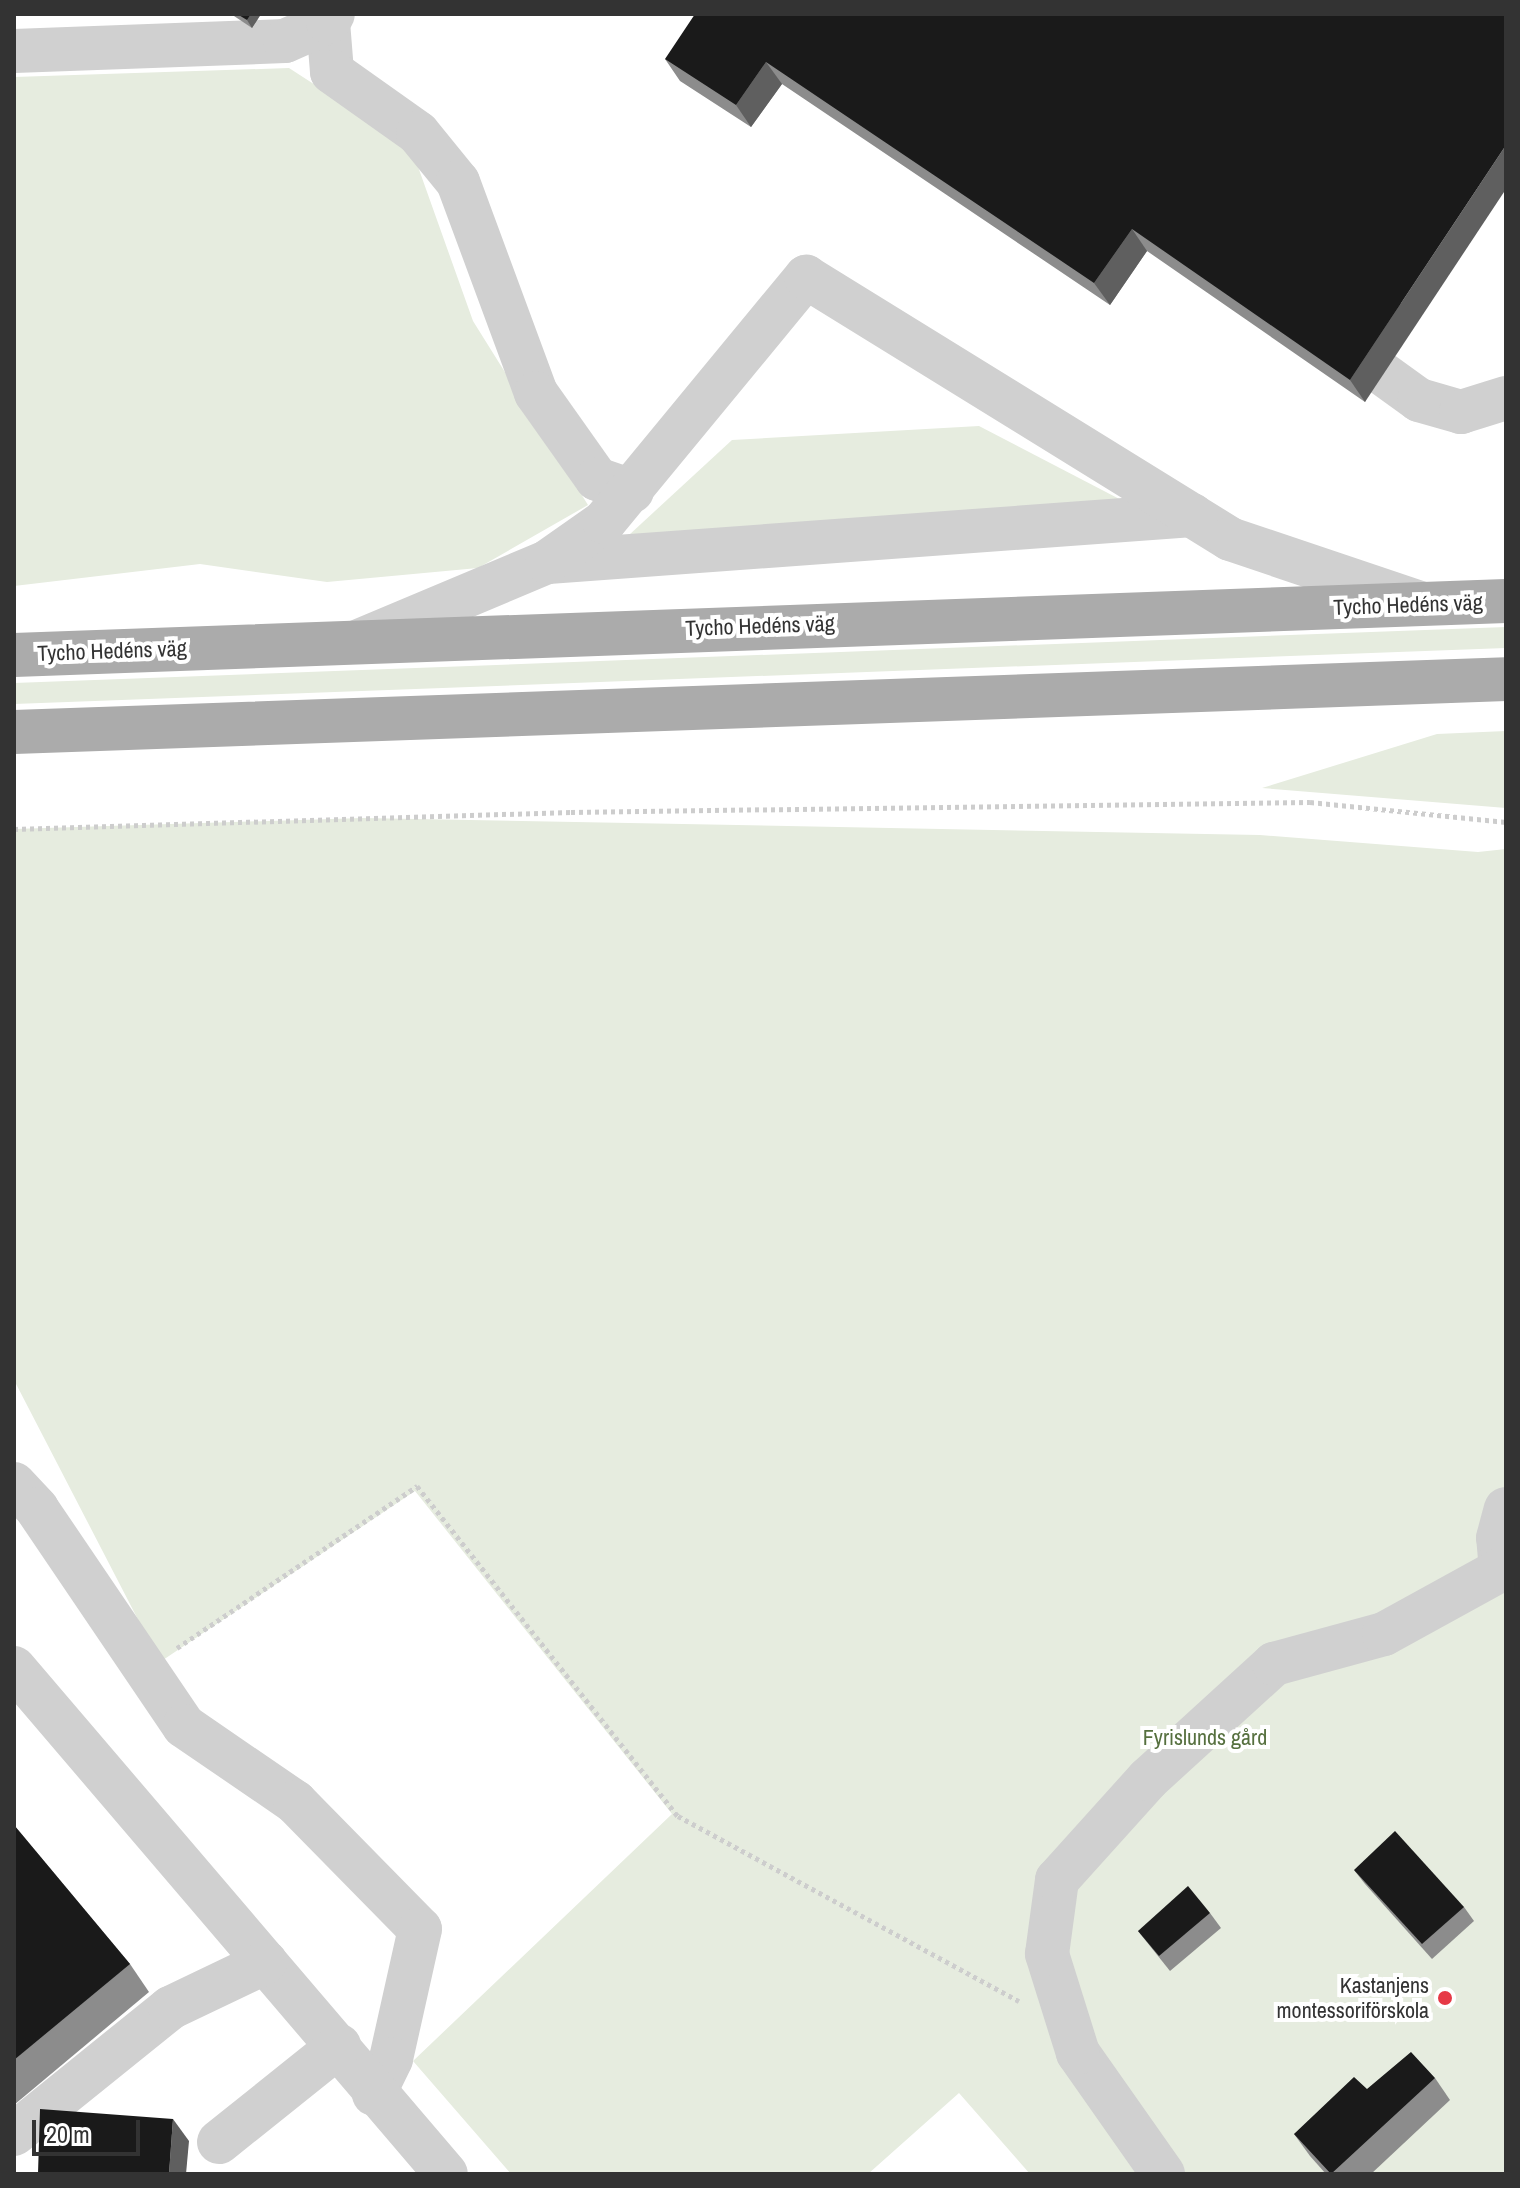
<!DOCTYPE html>
<meta charset="utf-8">
<style>
body{margin:0}
#map{position:relative;width:1520px;height:2188px;overflow:hidden;background:#fff;font-family:"Archivo Narrow",sans-serif}
div>[style]{position:absolute}
.green>*{inset:0;background:#e6ecdf}
.path>*{height:5px;margin-top:-2.5px;transform-origin:0;background:repeating-linear-gradient(90deg,#cdcdcd 0 4px,transparent 0 8px)}
.minor>*{height:44px;margin:-22px;padding:0 22px;transform-origin:22px;border-radius:22px;background:#d0d0d0}
.major>*{height:44px;margin:-22px;padding:0 22px;transform-origin:22px;border-radius:22px;background:#ababab}
.wall>*{inset:0;background:#8c8c8c}
.shaded-wall>*{inset:0;background:#5f5f5f}
.building>*{inset:0;background:#1a1a1a}
.dots>*{width:22px;height:22px;translate:-50% -50%;box-sizing:border-box;border:4px solid #fff;border-radius:50%}
span{translate:-50% -50%;white-space:nowrap;text-align:center;line-height:1.15;-webkit-text-stroke:8px #fff;paint-order:stroke}
.street-label{font-size:22px;color:#333}
.park-label{font-size:22px;color:#56703f}
.poi-label{font-size:22px;color:#333}
.right{translate:-100% -50%;text-align:right}
.frame{position:absolute;inset:0;border:16px solid #333;pointer-events:none}
.scale{position:absolute;left:32px;top:2120px;width:108px;height:36px;box-sizing:border-box;border:4px solid #333;border-top:0;padding-left:10px;font-size:24px;line-height:28px;white-space:nowrap;color:#333;-webkit-text-stroke:6px #fff;paint-order:stroke}
</style>
<div id="map">
<div class="green">
<div style="clip-path:polygon(289px 68px,411px 147px,473px 321px,588px 505px,478px 568px,327px 582px,200px 564px,14px 586px,14px 77px)"></div>
<div style="clip-path:polygon(979px 426px,1129px 504px,629px 535px,732px 440px)"></div>
<div style="clip-path:polygon(1506px 627px,1506px 648px,14px 704px,14px 683px)"></div>
<div style="clip-path:polygon(1506px 731px,1506px 808px,1262px 788px,1437px 734px)"></div>
<div style="clip-path:polygon(362px 818px,1260px 835px,1478px 852px,1506px 849px,1506px 2174px,1030px 2174px,959px 2093px,868px 2174px,511px 2174px,413px 2061px,672px 1814px,415px 1491px,160px 1662px,14px 1380px,14px 829px)"></div>
</div>
<div class="path">
<div style="left:14px;top:829px;width:557px;rotate:-1.75deg"></div>
<div style="left:571px;top:812px;width:739px;rotate:-0.78deg"></div>
<div style="left:1310px;top:802px;width:197px;rotate:5.8deg"></div>
<div style="left:177px;top:1648px;width:290px;rotate:-34deg"></div>
<div style="left:417px;top:1486px;width:421px;rotate:51.7deg"></div>
<div style="left:678px;top:1816px;width:388px;rotate:28.5deg"></div>
</div>
<div class="minor">
<div style="left:328px;top:22px;width:50px;rotate:85.4deg"></div>
<div style="left:332px;top:72px;width:105px;rotate:35.3deg"></div>
<div style="left:418px;top:133px;width:63px;rotate:50.8deg"></div>
<div style="left:458px;top:182px;width:225px;rotate:69.7deg"></div>
<div style="left:536px;top:393px;width:105px;rotate:54.7deg"></div>
<div style="left:597px;top:479px;width:37px;rotate:19deg"></div>
<div style="left:14px;top:51px;width:271px;rotate:-2.1deg"></div>
<div style="left:285px;top:41px;width:47px;rotate:-23.8deg"></div>
<div style="left:328px;top:22px;width:9px;rotate:-58deg"></div>
<div style="left:1383px;top:374px;width:44px;rotate:35.8deg"></div>
<div style="left:1419px;top:400px;width:44px;rotate:15.9deg"></div>
<div style="left:1461px;top:412px;width:47px;rotate:-17.3deg"></div>
<div style="left:548px;top:562px;width:646px;rotate:-4.17deg"></div>
<div style="left:359px;top:641px;width:204px;rotate:-22.8deg"></div>
<div style="left:547px;top:562px;width:70px;rotate:-35.1deg"></div>
<div style="left:604px;top:522px;width:318px;rotate:-50.5deg"></div>
<div style="left:806px;top:277px;width:498px;rotate:31.7deg"></div>
<div style="left:1230px;top:539px;width:200px;rotate:18.6deg"></div>
<div style="left:14px;top:1484px;width:34px;rotate:47deg"></div>
<div style="left:37px;top:1509px;width:262px;rotate:55.9deg"></div>
<div style="left:184px;top:1726px;width:135px;rotate:34.4deg"></div>
<div style="left:295px;top:1802px;width:178px;rotate:45.5deg"></div>
<div style="left:420px;top:1929px;width:133px;rotate:102.6deg"></div>
<div style="left:391px;top:2059px;width:39px;rotate:116deg"></div>
<div style="left:1501px;top:1570px;width:32px;rotate:-95deg"></div>
<div style="left:1498px;top:1538px;width:30px;rotate:-75deg"></div>
<div style="left:14px;top:1668px;width:665px;rotate:49.51deg"></div>
<div style="left:14px;top:2134px;width:201px;rotate:-38.9deg"></div>
<div style="left:170px;top:2008px;width:106px;rotate:-25.6deg"></div>
<div style="left:219px;top:2142px;width:154px;rotate:-38.7deg"></div>
<div style="left:1163px;top:2174px;width:148px;rotate:-125.1deg"></div>
<div style="left:1078px;top:2053px;width:104px;rotate:-107.4deg"></div>
<div style="left:1047px;top:1954px;width:75px;rotate:-82.3deg"></div>
<div style="left:1057px;top:1880px;width:136px;rotate:-48deg"></div>
<div style="left:1148px;top:1779px;width:171px;rotate:-42.4deg"></div>
<div style="left:1274px;top:1664px;width:114px;rotate:-15.3deg"></div>
<div style="left:1384px;top:1634px;width:139px;rotate:-28.8deg"></div>
</div>
<div class="major">
<div style="left:14px;top:655px;width:1493px;rotate:-2.07deg"></div>
<div style="left:14px;top:732px;width:1493px;rotate:-2.03deg"></div>
</div>
<div class="wall">
<div style="clip-path:polygon(231px 14px,261px 14px,252px 28px)"></div>
<div style="clip-path:polygon(1506px 14px,1365px 402px,1147px 251px,1110px 305px,782px 84px,751px 127px,680px 81px,665px 59px)"></div>
<div style="clip-path:polygon(14px 1825px,130px 1964px,149px 1992px,14px 2105px)"></div>
<div style="clip-path:polygon(1354px 1870px,1464px 1907px,1474px 1921px,1432px 1959px,1365px 1884px)"></div>
<div style="clip-path:polygon(1210px 1913px,1221px 1928px,1170px 1971px,1138px 1931px)"></div>
<div style="clip-path:polygon(1435px 2078px,1450px 2100px,1371px 2174px,1326px 2174px,1310px 2156px,1294px 2134px,1367px 2089px)"></div>
</div>
<div class="shaded-wall">
<div style="clip-path:polygon(251px 14px,261px 14px,252px 28px,247px 20px)"></div>
<div style="clip-path:polygon(766px 62px,782px 84px,751px 127px,736px 105px)"></div>
<div style="clip-path:polygon(1506px 145px,1506px 189px,1365px 402px,1350px 380px)"></div>
<div style="clip-path:polygon(1132px 229px,1147px 251px,1110px 305px,1094px 283px)"></div>
<div style="clip-path:polygon(173px 2119px,189px 2141px,186px 2174px,169px 2174px)"></div>
</div>
<div class="building">
<div style="clip-path:polygon(237px 14px,251px 14px,247px 20px)"></div>
<div style="clip-path:polygon(695px 14px,1506px 14px,1506px 145px,1350px 380px,1132px 229px,1094px 283px,766px 62px,736px 105px,665px 59px)"></div>
<div style="clip-path:polygon(14px 1825px,130px 1964px,14px 2060px)"></div>
<div style="clip-path:polygon(1395px 1831px,1464px 1907px,1422px 1944px,1354px 1870px)"></div>
<div style="clip-path:polygon(1188px 1886px,1210px 1913px,1159px 1956px,1138px 1931px)"></div>
<div style="clip-path:polygon(1411px 2052px,1435px 2078px,1331px 2174px,1294px 2134px,1354px 2077px,1367px 2089px)"></div>
<div style="clip-path:polygon(40px 2109px,173px 2119px,169px 2174px,38px 2174px)"></div>
</div>
<div class="dots">
<div style="left:1445px;top:1998px;background:#e63946"></div>
</div>
<div class="street-label">
<span style="left:1408px;top:605px;rotate:-2deg">Tycho Hedéns väg</span>
<span style="left:760px;top:626px;rotate:-2deg">Tycho Hedéns väg</span>
<span style="left:112px;top:651px;rotate:-2deg">Tycho Hedéns väg</span>
</div>
<div class="park-label">
<span style="left:1205px;top:1738px">Fyrislunds gård</span>
</div>
<div class="poi-label">
<span class="right" style="left:1429px;top:1998px">Kastanjens<br>montessoriförskola</span>
</div>
<div class="frame"></div>
<div class="scale">20 m</div>
</div>
